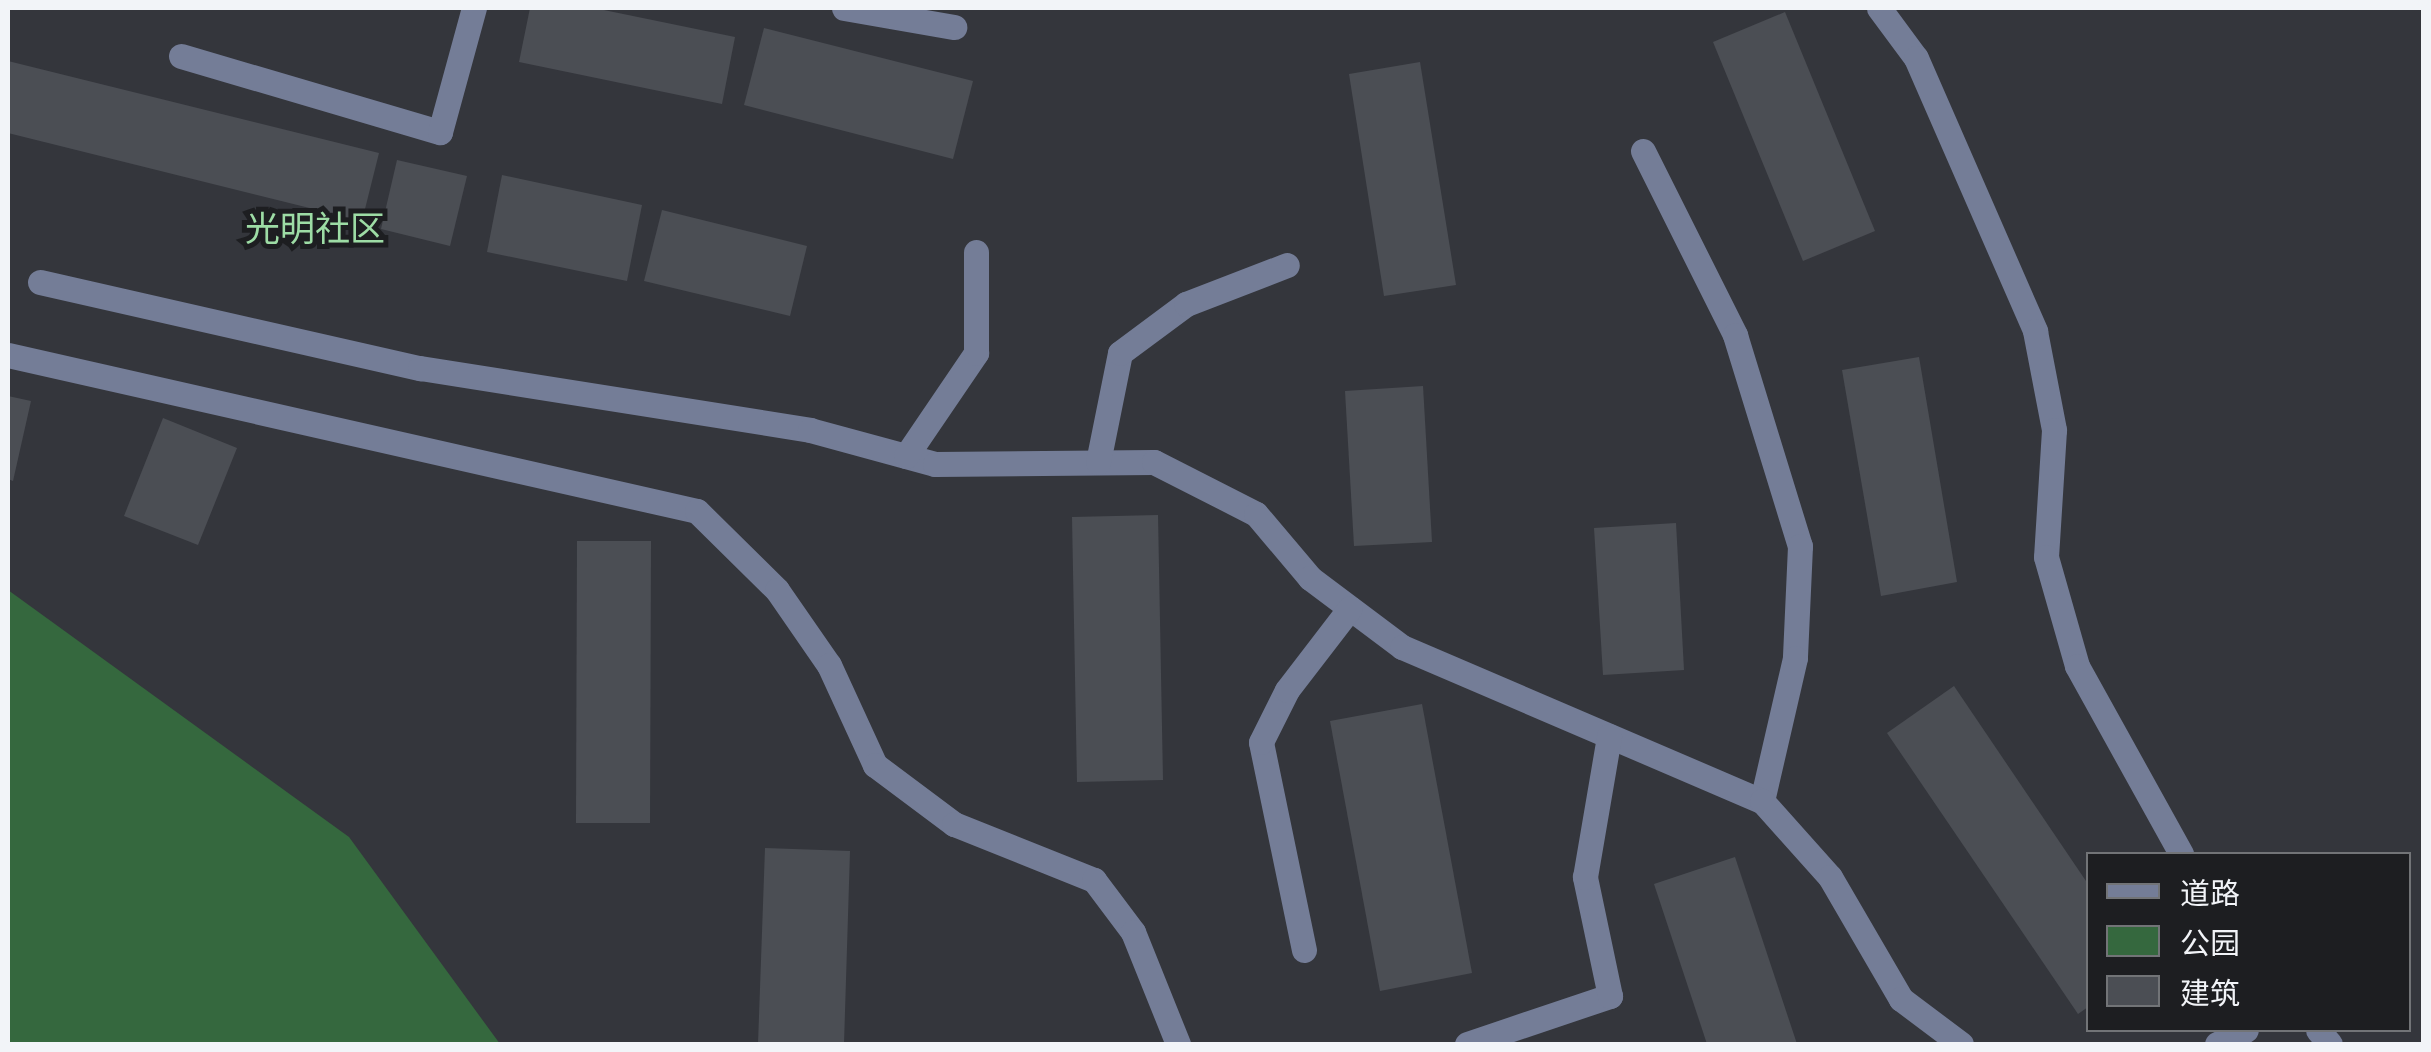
<!DOCTYPE html>
<meta charset="utf-8">
<style>
body{margin:0}
#map{position:relative;width:2431px;height:1052px;overflow:hidden;background:#34363c;font-family:"Exo 2","Noto Sans SC",sans-serif}
div>[style]{position:absolute}
.green>*{inset:0;background:#35683e}
.building>*{inset:0;background:#4b4e54}
.minor>*{height:25px;margin:-12.5px;padding:0 12.5px;transform-origin:12.5px;border-radius:12.5px;background:#747d97}
span{translate:-50% -50%;white-space:nowrap;text-align:center;line-height:1.15;-webkit-text-stroke:10px #1d1e21;paint-order:stroke}
.neighbourhood-label{font-size:35px;color:#9ddca5}
.frame{position:absolute;inset:0;border:10px solid #f2f4f8;pointer-events:none}
.legend{position:absolute;left:2086px;top:852px;width:325px;height:180px;box-sizing:border-box;background:#1d1e21;border:2px solid #727477;margin:0;padding:12px 18px;list-style:none;font-size:30px;color:#f2f4f8}
.legend li{display:flex;align-items:center;gap:20px;height:50px}
.legend b{width:50px;border:2px solid #727477}
</style>
<div id="map">
<div class="green">
<div style="clip-path:polygon(8px 590px,349px 837px,500px 1044px,8px 1044px)"></div>
</div>
<div class="building">
<div style="clip-path:polygon(530px 8px,594px 8px,735px 37px,722px 104px,519px 62px)"></div>
<div style="clip-path:polygon(1785px 12px,1875px 231px,1803px 261px,1713px 42px)"></div>
<div style="clip-path:polygon(764px 28px,973px 81px,953px 159px,744px 105px)"></div>
<div style="clip-path:polygon(8px 61px,379px 153px,362px 221px,8px 133px)"></div>
<div style="clip-path:polygon(1420px 62px,1456px 285px,1384px 296px,1349px 74px)"></div>
<div style="clip-path:polygon(397px 160px,467px 176px,450px 246px,381px 229px)"></div>
<div style="clip-path:polygon(502px 175px,642px 205px,627px 281px,487px 252px)"></div>
<div style="clip-path:polygon(662px 210px,807px 246px,790px 316px,644px 281px)"></div>
<div style="clip-path:polygon(1919px 357px,1957px 582px,1881px 596px,1842px 370px)"></div>
<div style="clip-path:polygon(1423px 386px,1432px 542px,1354px 546px,1345px 391px)"></div>
<div style="clip-path:polygon(8px 396px,31px 401px,13px 481px,8px 479px)"></div>
<div style="clip-path:polygon(163px 418px,237px 448px,198px 545px,124px 516px)"></div>
<div style="clip-path:polygon(1158px 515px,1163px 780px,1077px 782px,1072px 517px)"></div>
<div style="clip-path:polygon(1676px 523px,1684px 670px,1603px 675px,1594px 528px)"></div>
<div style="clip-path:polygon(577px 541px,651px 541px,650px 823px,576px 823px)"></div>
<div style="clip-path:polygon(1954px 686px,2088px 884px,2088px 1007px,2078px 1014px,1887px 733px)"></div>
<div style="clip-path:polygon(1422px 704px,1472px 973px,1380px 991px,1330px 721px)"></div>
<div style="clip-path:polygon(765px 848px,850px 851px,844px 1044px,758px 1044px)"></div>
<div style="clip-path:polygon(1735px 857px,1797px 1044px,1707px 1044px,1654px 884px)"></div>
</div>
<div class="minor">
<div style="left:844px;top:8px;width:112px;rotate:9.8deg"></div>
<div style="left:1879px;top:8px;width:62px;rotate:53.5deg"></div>
<div style="left:1916px;top:58px;width:298px;rotate:66.4deg"></div>
<div style="left:2035px;top:331px;width:101px;rotate:79.1deg"></div>
<div style="left:2054px;top:430px;width:127px;rotate:93.6deg"></div>
<div style="left:2046px;top:557px;width:113px;rotate:74.1deg"></div>
<div style="left:2077px;top:666px;width:215px;rotate:61deg"></div>
<div style="left:181px;top:56px;width:270px;rotate:16.4deg"></div>
<div style="left:440px;top:132px;width:129px;rotate:-74.7deg"></div>
<div style="left:1643px;top:151px;width:206px;rotate:63.4deg"></div>
<div style="left:1735px;top:335px;width:221px;rotate:72.9deg"></div>
<div style="left:1800px;top:546px;width:112px;rotate:92.6deg"></div>
<div style="left:1795px;top:658px;width:147px;rotate:103deg"></div>
<div style="left:40px;top:282px;width:390px;rotate:12.8deg"></div>
<div style="left:420px;top:368px;width:395px;rotate:9deg"></div>
<div style="left:810px;top:430px;width:130px;rotate:15.2deg"></div>
<div style="left:935px;top:464px;width:219px;rotate:-0.5deg"></div>
<div style="left:1154px;top:462px;width:114px;rotate:27deg"></div>
<div style="left:1256px;top:514px;width:84px;rotate:49.8deg"></div>
<div style="left:1310px;top:578px;width:115px;rotate:36.9deg"></div>
<div style="left:1402px;top:647px;width:392px;rotate:23.2deg"></div>
<div style="left:1762px;top:801px;width:102px;rotate:48.2deg"></div>
<div style="left:1830px;top:877px;width:141px;rotate:59.8deg"></div>
<div style="left:1901px;top:999px;width:75px;rotate:36.9deg"></div>
<div style="left:8px;top:355px;width:706px;rotate:12.76deg"></div>
<div style="left:697px;top:511px;width:112px;rotate:44.6deg"></div>
<div style="left:777px;top:590px;width:91px;rotate:55.3deg"></div>
<div style="left:829px;top:665px;width:110px;rotate:65.3deg"></div>
<div style="left:875px;top:765px;width:99px;rotate:36.8deg"></div>
<div style="left:954px;top:824px;width:151px;rotate:21.8deg"></div>
<div style="left:1094px;top:880px;width:65px;rotate:53.1deg"></div>
<div style="left:1133px;top:932px;width:121px;rotate:68.1deg"></div>
<div style="left:906px;top:456px;width:125px;rotate:-55.8deg"></div>
<div style="left:976px;top:353px;width:101px;rotate:-90deg"></div>
<div style="left:1098px;top:462px;width:111px;rotate:-78.6deg"></div>
<div style="left:1120px;top:353px;width:82px;rotate:-36.6deg"></div>
<div style="left:1186px;top:304px;width:108px;rotate:-21.1deg"></div>
<div style="left:1304px;top:950px;width:212px;rotate:-101.7deg"></div>
<div style="left:1261px;top:742px;width:58px;rotate:-63.4deg"></div>
<div style="left:1287px;top:690px;width:103px;rotate:-52.5deg"></div>
<div style="left:2318px;top:1030px;width:18px;rotate:49deg"></div>
<div style="left:1467px;top:1044px;width:151px;rotate:-18.6deg"></div>
<div style="left:1610px;top:996px;width:122px;rotate:-101.9deg"></div>
<div style="left:1585px;top:877px;width:143px;rotate:-80.3deg"></div>
<div style="left:2217px;top:1044px;width:32px;rotate:-26deg"></div>
</div>
<div class="neighbourhood-label">
<span style="left:315px;top:227px">光明社区</span>
</div>
<div class="frame"></div>
<ul class="legend">
<li><b style="height:12px;background:#747d97"></b>道路</li>
<li><b style="height:28px;background:#35683e"></b>公园</li>
<li><b style="height:28px;background:#4b4e54"></b>建筑</li>
</ul>
</div>
